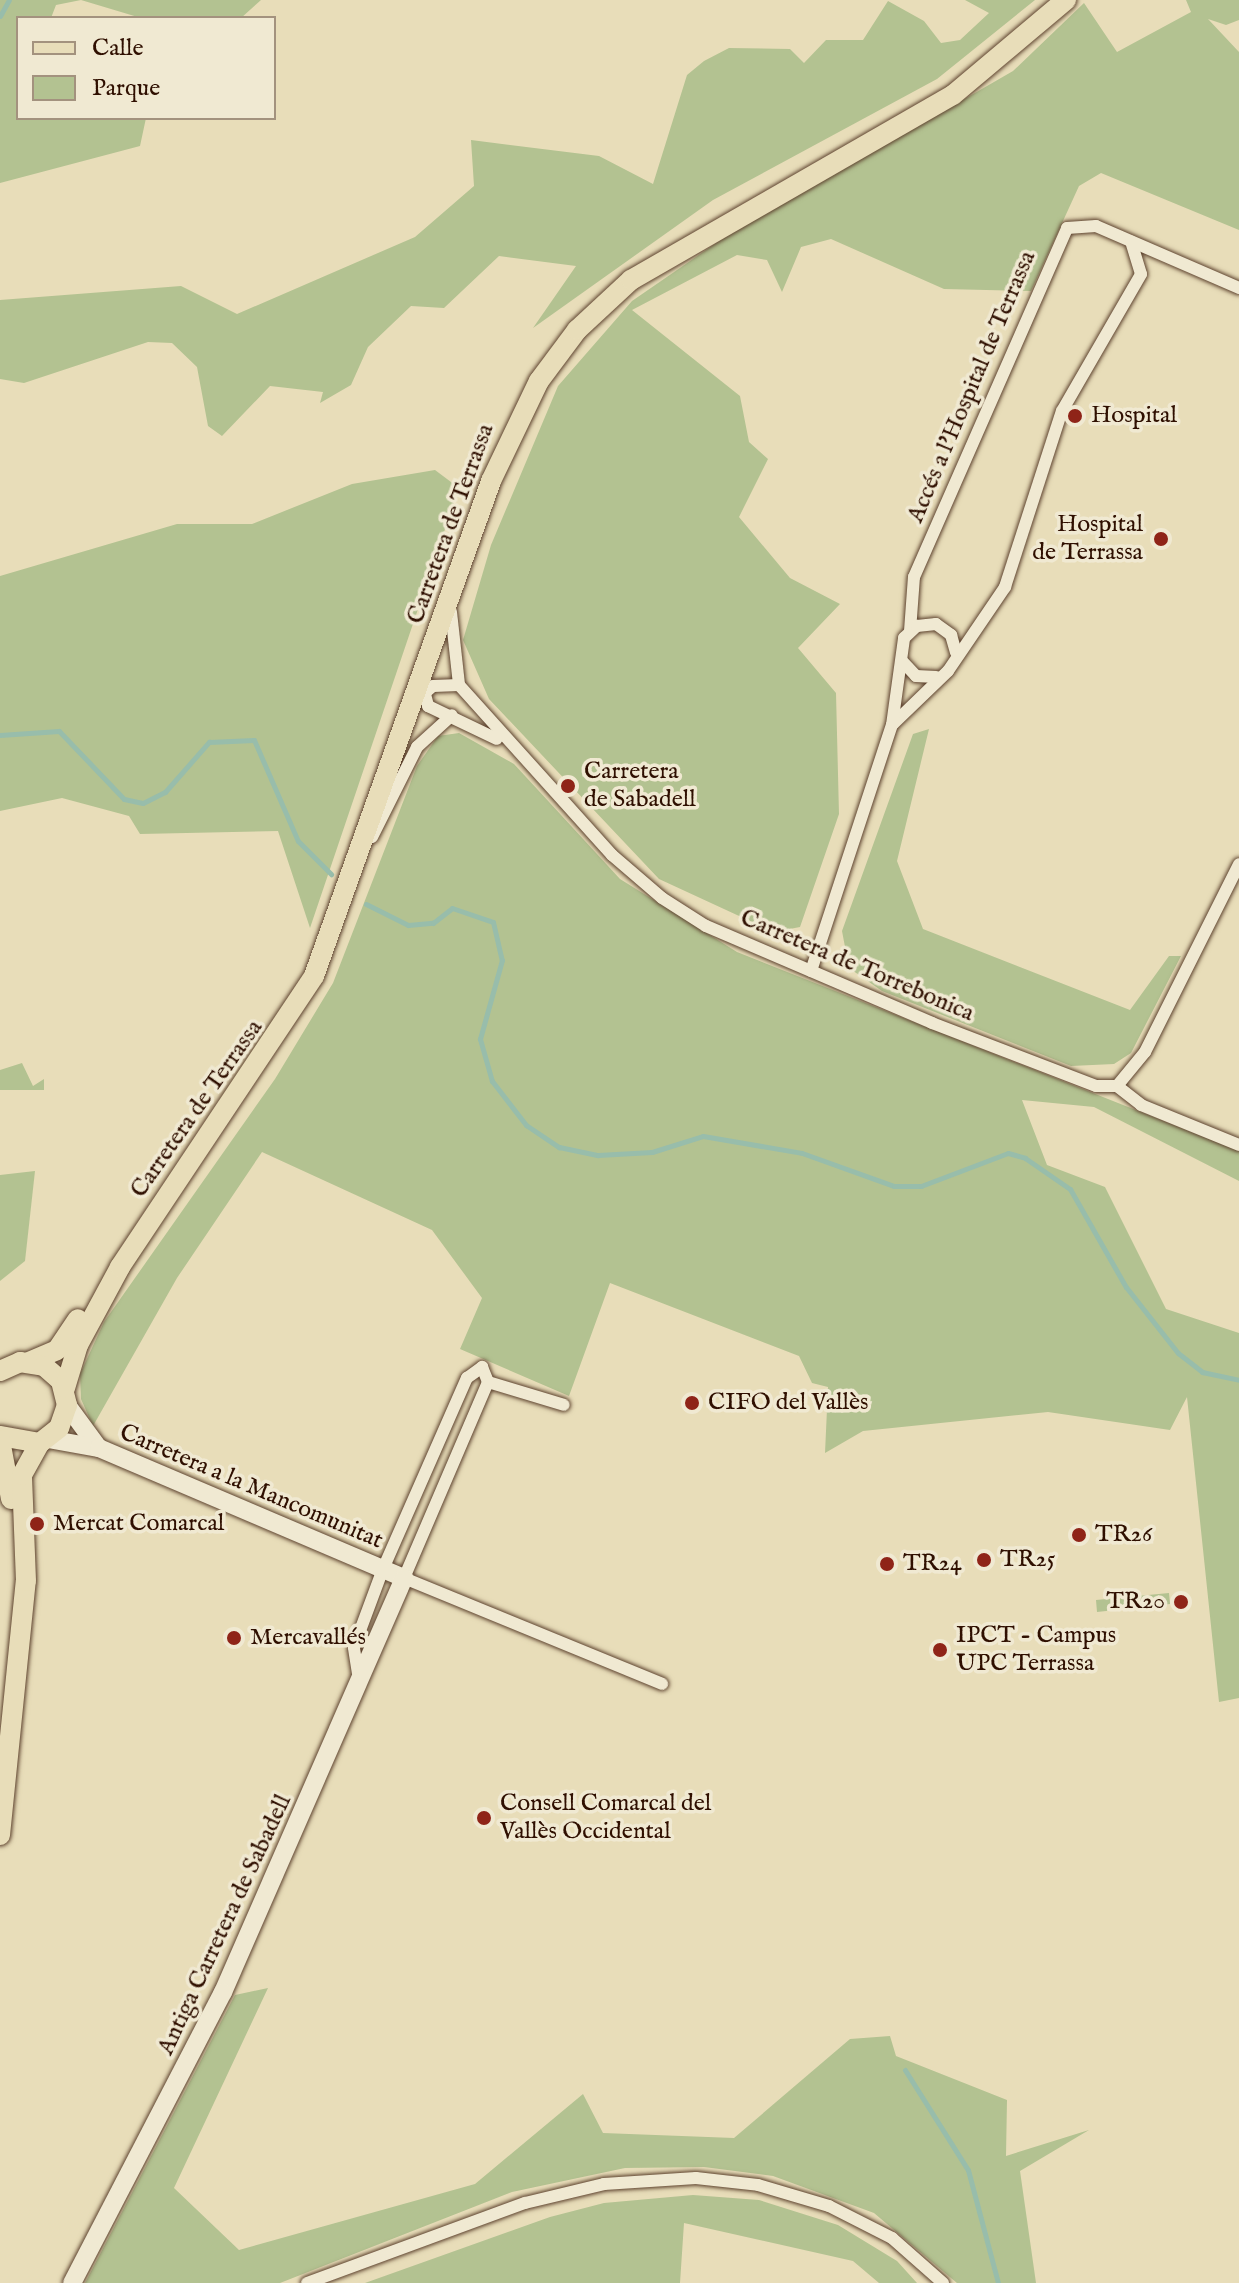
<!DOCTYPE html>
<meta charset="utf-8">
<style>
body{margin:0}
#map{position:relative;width:1239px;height:2283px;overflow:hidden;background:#e8ddb9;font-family:"IM FELL English",serif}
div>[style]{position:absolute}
.green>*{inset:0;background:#b3c291}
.stream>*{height:5px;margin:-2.5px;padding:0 2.5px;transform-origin:2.5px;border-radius:2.5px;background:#98bdab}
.roads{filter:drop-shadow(0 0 2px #5d422e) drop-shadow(0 0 2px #5d422e)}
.street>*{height:12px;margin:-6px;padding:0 6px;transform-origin:6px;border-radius:6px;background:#f0e9d2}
.secondary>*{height:18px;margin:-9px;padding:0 9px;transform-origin:9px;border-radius:9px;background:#f0e9d2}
.primary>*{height:20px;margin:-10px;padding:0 10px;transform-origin:10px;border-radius:10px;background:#e8ddb9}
.dots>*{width:22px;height:22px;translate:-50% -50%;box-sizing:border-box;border:4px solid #f0e9d2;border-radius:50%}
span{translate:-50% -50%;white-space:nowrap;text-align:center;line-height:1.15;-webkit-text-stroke:7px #f0e9d2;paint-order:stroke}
.street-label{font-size:24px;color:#2f0f00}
.poi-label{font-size:24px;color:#2f0f00}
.left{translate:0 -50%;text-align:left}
.right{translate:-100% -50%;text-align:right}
.legend{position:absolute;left:16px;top:16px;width:260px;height:104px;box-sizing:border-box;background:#f0e9d2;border:2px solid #a3927e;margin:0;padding:10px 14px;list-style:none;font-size:24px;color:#2f0f00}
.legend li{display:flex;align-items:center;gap:16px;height:40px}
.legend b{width:40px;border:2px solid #a3927e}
</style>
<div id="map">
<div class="green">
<div style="clip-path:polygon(0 0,261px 0,241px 18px,141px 18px,81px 0,56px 5px,51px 18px,18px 18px,18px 118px,146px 118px,140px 146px,0 183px)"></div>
<div style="clip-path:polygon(965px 0,1035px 0,937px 79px,713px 200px,533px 328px,576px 266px,499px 256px,444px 308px,411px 306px,368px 347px,351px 385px,320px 403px,323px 392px,270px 386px,222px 436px,208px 426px,197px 367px,172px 343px,148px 342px,24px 383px,0 379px,0 300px,181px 286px,237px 314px,415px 237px,474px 186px,471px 140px,599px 156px,653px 184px,687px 75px,704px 61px,729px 48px,790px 49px,804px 63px,826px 40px,863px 40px,888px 1px,924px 21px,941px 43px,960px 40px,989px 13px)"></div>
<div style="clip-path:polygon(1186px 0,1239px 0,1239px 20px,1226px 25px,1208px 19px,1239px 52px,1239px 230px,1101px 173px,1079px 186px,1031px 291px,944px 289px,831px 239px,801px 247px,782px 292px,767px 260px,737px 255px,632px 310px,740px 396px,749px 442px,768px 459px,739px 517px,790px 578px,840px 604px,798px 648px,836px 693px,839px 814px,800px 927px,774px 932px,659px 879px,489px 699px,463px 640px,491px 545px,558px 386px,632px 301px,722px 239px,1013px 71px,1084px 3px,1117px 52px,1191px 12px)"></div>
<div style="clip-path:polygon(435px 470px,459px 488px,310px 928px,278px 831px,140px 834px,129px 816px,62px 798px,0 811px,0 576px,177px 524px,252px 524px,352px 484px)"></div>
<div style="clip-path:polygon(929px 729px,897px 861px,923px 929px,1130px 1010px,1169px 956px,1181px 956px,1131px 1053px,1114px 1064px,1071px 1066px,882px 991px,849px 968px,842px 931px,913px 734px)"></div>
<div style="clip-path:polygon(459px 733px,514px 764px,620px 879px,737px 952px,1239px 1151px,1239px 1181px,1094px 1107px,1022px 1100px,1047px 1165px,1105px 1187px,1166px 1309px,1239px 1333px,1239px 1698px,1219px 1702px,1187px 1397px,1170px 1430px,1048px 1412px,863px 1431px,825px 1453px,828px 1387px,812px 1383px,799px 1356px,610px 1283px,569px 1396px,460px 1349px,482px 1298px,432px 1230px,262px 1152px,177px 1278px,93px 1426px,81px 1399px,80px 1374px,104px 1322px,275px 1079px,333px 983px,417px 766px,438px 736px)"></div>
<div style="clip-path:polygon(22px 1063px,33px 1086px,44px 1079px,44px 1090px,0 1090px,0 1070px)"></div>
<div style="clip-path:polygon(35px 1171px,25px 1261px,0 1281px,0 1175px)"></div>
<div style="clip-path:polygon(1169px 1593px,1170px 1604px,1097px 1612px,1096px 1600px)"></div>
<div style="clip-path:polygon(268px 1988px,174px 2188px,239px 2250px,475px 2184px,583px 2094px,603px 2133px,734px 2138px,850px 2039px,890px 2036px,896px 2056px,1007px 2100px,1006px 2156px,1089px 2130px,1020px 2171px,1036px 2283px,957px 2283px,874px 2213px,773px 2176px,704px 2167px,625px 2168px,512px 2192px,280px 2283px,85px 2283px,235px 1995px)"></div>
<div style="clip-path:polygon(693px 2195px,759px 2200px,838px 2225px,897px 2261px,917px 2283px,879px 2283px,853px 2261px,684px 2223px,680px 2283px,365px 2283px,550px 2217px,604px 2203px)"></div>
</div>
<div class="stream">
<div style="left:0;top:16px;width:18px;rotate:-61deg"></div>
<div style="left:0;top:735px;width:59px;rotate:-3.9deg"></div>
<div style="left:59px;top:731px;width:94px;rotate:46.3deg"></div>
<div style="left:124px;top:799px;width:19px;rotate:12deg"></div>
<div style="left:143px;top:803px;width:25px;rotate:-27deg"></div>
<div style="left:165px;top:792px;width:67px;rotate:-48.7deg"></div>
<div style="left:209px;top:742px;width:45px;rotate:-2.5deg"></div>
<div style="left:254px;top:740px;width:110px;rotate:66.5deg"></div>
<div style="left:298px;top:841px;width:47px;rotate:45deg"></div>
<div style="left:366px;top:904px;width:47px;rotate:26.6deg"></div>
<div style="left:408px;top:925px;width:25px;rotate:-5deg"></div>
<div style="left:433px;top:923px;width:24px;rotate:-38deg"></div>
<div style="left:452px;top:908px;width:43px;rotate:18.9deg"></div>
<div style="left:493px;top:922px;width:39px;rotate:77deg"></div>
<div style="left:502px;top:960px;width:82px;rotate:105.6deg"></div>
<div style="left:480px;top:1039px;width:44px;rotate:74.1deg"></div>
<div style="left:492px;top:1081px;width:56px;rotate:52.3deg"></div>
<div style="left:526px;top:1125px;width:40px;rotate:34deg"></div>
<div style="left:559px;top:1147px;width:40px;rotate:12deg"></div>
<div style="left:598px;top:1155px;width:54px;rotate:-3.2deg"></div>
<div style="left:652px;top:1152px;width:53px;rotate:-17.4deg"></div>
<div style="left:703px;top:1136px;width:100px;rotate:9.7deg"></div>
<div style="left:802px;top:1153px;width:98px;rotate:19.7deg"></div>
<div style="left:894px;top:1186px;width:27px"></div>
<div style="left:921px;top:1186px;width:93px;rotate:-20.8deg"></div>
<div style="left:1008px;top:1153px;width:18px;rotate:16deg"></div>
<div style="left:1025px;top:1158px;width:55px;rotate:34.6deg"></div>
<div style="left:1070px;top:1189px;width:113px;rotate:60.3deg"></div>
<div style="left:1126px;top:1287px;width:84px;rotate:51.8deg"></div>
<div style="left:1178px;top:1353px;width:31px;rotate:38deg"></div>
<div style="left:1202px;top:1372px;width:38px;rotate:12deg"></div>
<div style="left:905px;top:2070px;width:118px;rotate:57.8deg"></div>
<div style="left:968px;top:2170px;width:117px;rotate:75.1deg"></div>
</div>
<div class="roads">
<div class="street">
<div style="left:451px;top:612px;width:73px;rotate:83.7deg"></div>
<div style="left:459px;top:685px;width:229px;rotate:48deg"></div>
<div style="left:612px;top:855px;width:66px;rotate:40.7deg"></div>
<div style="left:662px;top:898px;width:52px;rotate:32.5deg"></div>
<div style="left:706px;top:926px;width:246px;rotate:23.2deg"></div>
<div style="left:932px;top:1023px;width:176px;rotate:21deg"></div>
<div style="left:1096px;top:1086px;width:21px"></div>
<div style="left:1117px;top:1086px;width:31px;rotate:38deg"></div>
<div style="left:1141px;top:1105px;width:106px;rotate:22.2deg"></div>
<div style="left:910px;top:631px;width:54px;rotate:-85.8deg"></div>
<div style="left:914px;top:577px;width:381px;rotate:-66.3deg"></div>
<div style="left:1067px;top:228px;width:29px;rotate:-4deg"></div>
<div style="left:1096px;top:226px;width:156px;rotate:23.4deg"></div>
<div style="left:903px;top:662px;width:19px;rotate:47deg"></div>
<div style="left:916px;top:676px;width:20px;rotate:3deg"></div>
<div style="left:422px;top:683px;width:24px;rotate:75deg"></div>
<div style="left:428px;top:706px;width:76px;rotate:25.6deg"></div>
<div style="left:419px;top:698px;width:18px;rotate:-41deg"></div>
<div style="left:433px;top:686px;width:26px;rotate:-2deg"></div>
<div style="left:892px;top:725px;width:78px;rotate:-44deg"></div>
<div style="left:948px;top:671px;width:102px;rotate:-55.8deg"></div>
<div style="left:1005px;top:587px;width:185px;rotate:-72.1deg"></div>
<div style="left:1062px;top:411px;width:158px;rotate:-60deg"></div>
<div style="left:1141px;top:274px;width:34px;rotate:-107deg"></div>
<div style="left:372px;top:837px;width:101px;rotate:-63.4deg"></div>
<div style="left:417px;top:747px;width:47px;rotate:-42.4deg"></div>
<div style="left:811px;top:971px;width:259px;rotate:-71.8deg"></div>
<div style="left:892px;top:725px;width:88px;rotate:-82.1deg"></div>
<div style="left:904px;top:638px;width:18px;rotate:-43deg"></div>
<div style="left:917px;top:626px;width:19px;rotate:-6deg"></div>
<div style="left:936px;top:624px;width:19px;rotate:36deg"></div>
<div style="left:951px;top:635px;width:18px;rotate:74deg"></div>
<div style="left:1117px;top:1086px;width:44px;rotate:-50.5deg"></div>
<div style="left:1145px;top:1052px;width:210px;rotate:-63.4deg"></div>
<div style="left:488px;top:1382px;width:79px;rotate:16.8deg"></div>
<div style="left:359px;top:1680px;width:33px;rotate:-99deg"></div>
<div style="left:354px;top:1647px;width:83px;rotate:-69.6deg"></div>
<div style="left:383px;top:1569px;width:209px;rotate:-66.3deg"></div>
<div style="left:467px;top:1378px;width:19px;rotate:-36deg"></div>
<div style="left:482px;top:1367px;width:16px;rotate:68deg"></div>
<div style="left:488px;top:1382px;width:213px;rotate:113.2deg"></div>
<div style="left:404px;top:1578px;width:279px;rotate:22.3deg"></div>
<div style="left:307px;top:2283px;width:232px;rotate:-20.2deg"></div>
<div style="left:525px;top:2203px;width:81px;rotate:-13.5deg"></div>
<div style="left:604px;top:2184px;width:92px;rotate:-3.7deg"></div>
<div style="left:696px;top:2178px;width:62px;rotate:6.4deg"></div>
<div style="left:758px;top:2185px;width:74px;rotate:16.5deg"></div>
<div style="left:829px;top:2206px;width:71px;rotate:26.9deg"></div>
<div style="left:892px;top:2238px;width:68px;rotate:41.4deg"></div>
</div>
<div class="secondary">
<div style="left:67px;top:1405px;width:51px;rotate:53.8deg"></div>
<div style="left:48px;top:1439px;width:52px;rotate:10deg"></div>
<div style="left:99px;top:1448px;width:332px;rotate:23.1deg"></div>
<div style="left:404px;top:1578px;width:452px;rotate:113.6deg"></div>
<div style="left:223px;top:1992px;width:328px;rotate:117.4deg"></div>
</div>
<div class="primary">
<div style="left:29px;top:1362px;width:30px;rotate:-23deg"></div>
<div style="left:57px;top:1350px;width:37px;rotate:-56deg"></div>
<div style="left:0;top:1371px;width:22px;rotate:-24deg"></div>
<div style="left:20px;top:1362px;width:24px;rotate:9deg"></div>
<div style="left:44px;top:1366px;width:23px;rotate:41deg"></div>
<div style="left:61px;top:1381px;width:25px;rotate:76deg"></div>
<div style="left:67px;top:1405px;width:24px;rotate:109deg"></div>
<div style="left:59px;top:1428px;width:24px;rotate:142deg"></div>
<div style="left:40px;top:1443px;width:41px;rotate:-170.1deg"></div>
<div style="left:65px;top:1388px;width:45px;rotate:-73.2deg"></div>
<div style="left:78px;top:1345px;width:89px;rotate:-61.7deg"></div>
<div style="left:120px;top:1267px;width:350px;rotate:-56.3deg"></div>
<div style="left:314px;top:976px;width:526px;rotate:-70.32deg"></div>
<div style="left:491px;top:481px;width:111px;rotate:-64.4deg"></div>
<div style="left:539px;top:381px;width:64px;rotate:-53.3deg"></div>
<div style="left:577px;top:330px;width:74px;rotate:-42.8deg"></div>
<div style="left:631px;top:280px;width:371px;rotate:-29.9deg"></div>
<div style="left:953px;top:95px;width:148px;rotate:-40.1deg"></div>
<div style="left:0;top:1440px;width:60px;rotate:79.4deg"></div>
<div style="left:0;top:1835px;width:255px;rotate:-84.2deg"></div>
<div style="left:26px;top:1581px;width:106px;rotate:-92.2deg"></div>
<div style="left:22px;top:1475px;width:37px;rotate:-61deg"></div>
</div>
</div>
<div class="dots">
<div style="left:1075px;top:416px;background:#8f2418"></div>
<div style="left:1161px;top:539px;background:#8f2418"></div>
<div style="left:568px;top:786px;background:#8f2418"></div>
<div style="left:692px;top:1403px;background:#8f2418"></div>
<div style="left:37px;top:1524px;background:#8f2418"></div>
<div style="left:1079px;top:1535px;background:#8f2418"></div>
<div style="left:984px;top:1560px;background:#8f2418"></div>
<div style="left:887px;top:1564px;background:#8f2418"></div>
<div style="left:1181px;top:1602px;background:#8f2418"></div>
<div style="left:234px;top:1638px;background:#8f2418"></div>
<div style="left:940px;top:1650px;background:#8f2418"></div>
<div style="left:484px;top:1818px;background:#8f2418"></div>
</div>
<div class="street-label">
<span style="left:972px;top:387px;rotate:-67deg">Accés a l'Hospital de Terrassa</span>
<span style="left:451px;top:524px;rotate:-70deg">Carretera de Terrassa</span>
<span style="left:857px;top:966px;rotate:23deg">Carretera de Torrebonica</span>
<span style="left:197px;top:1109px;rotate:-55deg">Carretera de Terrassa</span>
<span style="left:251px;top:1487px;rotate:23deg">Carretera a la Mancomunitat</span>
<span style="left:225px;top:1925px;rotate:-65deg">Antiga Carretera de Sabadell</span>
</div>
<div class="poi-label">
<span class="left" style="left:1091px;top:416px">Hospital</span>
<span class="right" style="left:1143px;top:539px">Hospital<br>de Terrassa</span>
<span class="left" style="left:584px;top:786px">Carretera<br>de Sabadell</span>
<span class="left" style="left:708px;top:1403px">CIFO del Vallès</span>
<span class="left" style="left:53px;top:1524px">Mercat Comarcal</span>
<span class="left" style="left:1095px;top:1535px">TR26</span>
<span class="left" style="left:1000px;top:1560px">TR25</span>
<span class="left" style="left:903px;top:1564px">TR24</span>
<span class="right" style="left:1165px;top:1602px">TR20</span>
<span class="left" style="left:956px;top:1650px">IPCT - Campus<br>UPC Terrassa</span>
<span class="left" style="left:250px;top:1638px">Mercavallés</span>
<span class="left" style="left:500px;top:1818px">Consell Comarcal del<br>Vallès Occidental</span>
</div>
<ul class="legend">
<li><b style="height:10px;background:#e8ddb9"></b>Calle</li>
<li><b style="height:22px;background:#b3c291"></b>Parque</li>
</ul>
</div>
